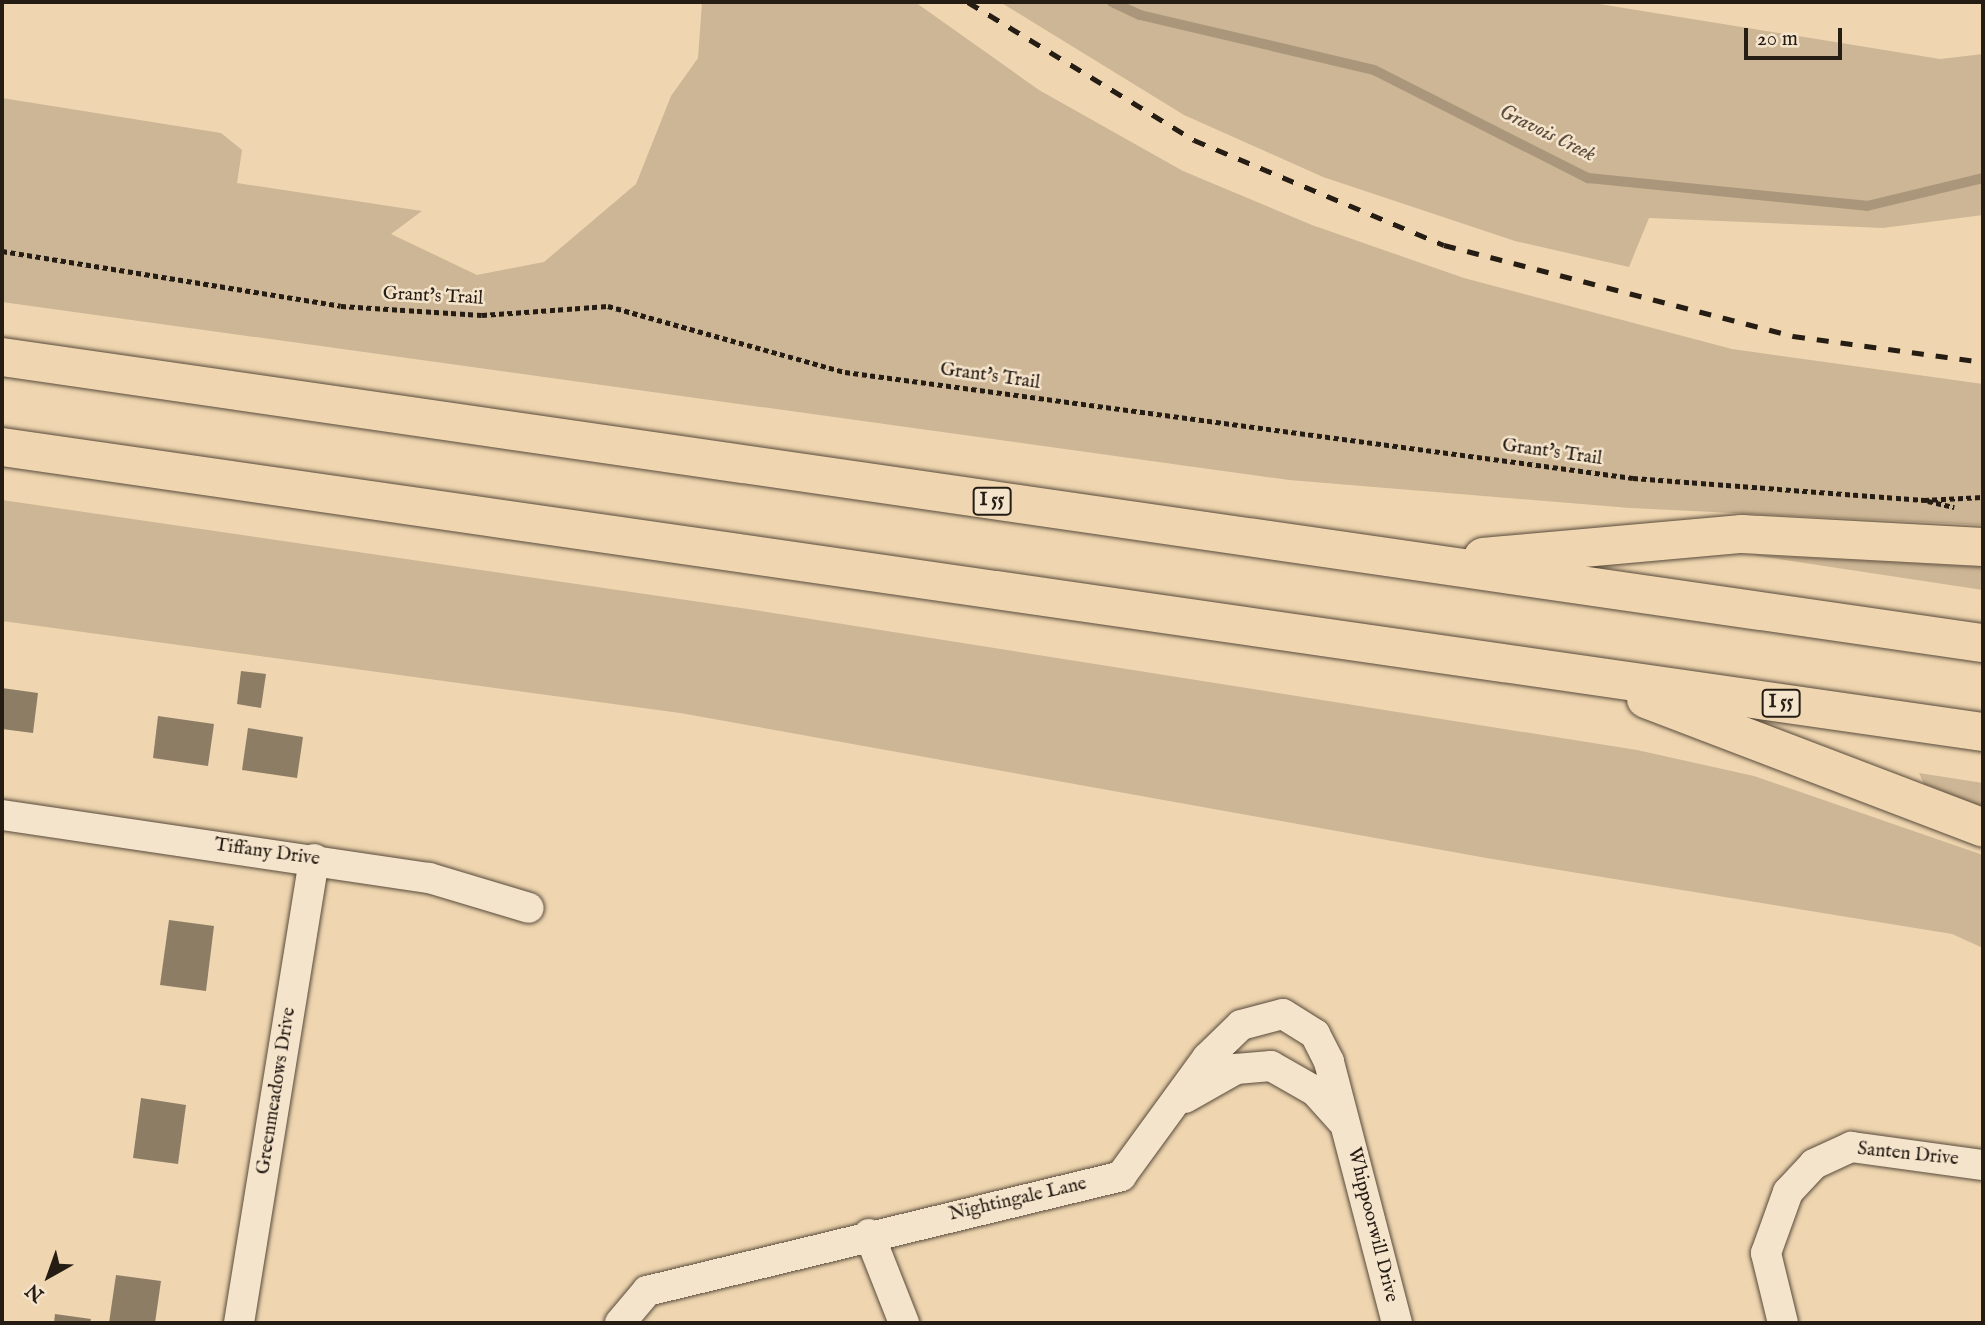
<!DOCTYPE html>
<style>
body{margin:0}
#map{position:relative;width:1985px;height:1325px;overflow:hidden;background:#efd6b0;font-family:"IM FELL English",serif}
div>[style]{position:absolute}
.green>*{inset:0;background:#cdb695}
.stream>*{height:10px;margin:-5px;padding:0 5px;transform-origin:5px;border-radius:5px;background:#aa977b}
.building>*{inset:0;background:#8e7d65}
.path>*{height:4.5px;margin-top:-2.25px;transform-origin:0;background:repeating-linear-gradient(90deg,#251c14 0 5px,transparent 0 8.5px)}
.roads{filter:drop-shadow(0 0 2px #584a3b) drop-shadow(0 0 2px #584a3b)}
.minor>*{height:30px;margin:-15px;padding:0 15px;transform-origin:15px;border-radius:15px;background:#f5e4cc}
.motorway>*{height:38px;margin:-19px;padding:0 19px;transform-origin:19px;border-radius:19px;background:#efd6b0}
.rail>*{height:5px;margin-top:-2.5px;transform-origin:0;background:repeating-linear-gradient(90deg,#251c14 0 12px,transparent 0 24px)}
span{translate:-50% -50%;white-space:nowrap;text-align:center;line-height:1.15;-webkit-text-stroke:5px #f5e4cc;paint-order:stroke}
.shield-label span{padding:2px 5px;background:#f5e4cc;border:2px solid;border-radius:5px;-webkit-text-stroke-width:0}
.shield-label{font-size:18px;color:#251c14;font-weight:700}
.street-label{font-size:19px;color:#251c14}
.water-label{font-size:21px;color:#5a4d3d;font-style:italic}
.frame{position:absolute;inset:0;border:4px solid #251c14;pointer-events:none}
.north{position:absolute;left:14px;top:1241px;width:70px;height:70px;-webkit-text-stroke:5px #f5e4cc;paint-order:stroke;rotate:220deg;font-size:19px;font-weight:700;line-height:28px;text-align:center;color:#251c14}
.north::after{content:'';display:block;margin:auto;width:24px;height:32px;background:#251c14;clip-path:polygon(50% 0,100% 100%,50% 72%,0 100%)}
.scale{position:absolute;left:1744px;top:28px;width:98px;height:32px;box-sizing:border-box;border:4px solid #251c14;border-top:0;padding-left:9px;font-size:21px;line-height:24px;white-space:nowrap;color:#251c14;-webkit-text-stroke:5px #f5e4cc;paint-order:stroke}
</style>
<div id="map">
<div class="green">
<div style="clip-path:polygon(702px 2px,915px 2px,1039px 90px,1183px 171px,1312px 225px,1464px 278px,1732px 349px,1983px 384px,1983px 525px,1630px 508px,1289px 480px,2px 302px,2px 98px,221px 133px,242px 150px,237px 183px,422px 211px,391px 234px,477px 275px,544px 262px,636px 184px,671px 96px,698px 58px)"></div>
<div style="clip-path:polygon(1000px 2px,1587px 2px,1940px 59px,1983px 54px,1983px 215px,1883px 228px,1649px 218px,1629px 267px,1515px 241px,1323px 177px,1184px 115px)"></div>
<div style="clip-path:polygon(2px 500px,748px 609px,1637px 750px,1754px 776px,1983px 855px,1983px 948px,1952px 934px,1492px 859px,680px 713px,2px 621px)"></div>
<div style="clip-path:polygon(1752px 555px,1983px 567px,1983px 590px)"></div>
<div style="clip-path:polygon(1919px 773px,1983px 783px,1983px 807px,1924px 784px)"></div>
</div>
<div class="stream">
<div style="left:1112px;top:2px;width:31px;rotate:25deg"></div>
<div style="left:1140px;top:15px;width:240px;rotate:13.2deg"></div>
<div style="left:1374px;top:70px;width:240px;rotate:26.8deg"></div>
<div style="left:1588px;top:178px;width:280px;rotate:5.7deg"></div>
<div style="left:1867px;top:206px;width:119px;rotate:-13.6deg"></div>
</div>
<div class="building">
<div style="clip-path:polygon(241px 671px,266px 674px,261px 708px,237px 704px)"></div>
<div style="clip-path:polygon(2px 688px,38px 693px,33px 733px,2px 729px)"></div>
<div style="clip-path:polygon(158px 716px,214px 724px,208px 766px,153px 758px)"></div>
<div style="clip-path:polygon(248px 728px,303px 737px,297px 778px,242px 770px)"></div>
<div style="clip-path:polygon(169px 920px,214px 926px,206px 991px,160px 985px)"></div>
<div style="clip-path:polygon(141px 1098px,186px 1105px,178px 1164px,133px 1158px)"></div>
<div style="clip-path:polygon(116px 1275px,161px 1281px,155px 1323px,109px 1323px)"></div>
<div style="clip-path:polygon(55px 1314px,91px 1319px,90px 1323px,54px 1323px)"></div>
</div>
<div class="path">
<div style="left:2px;top:251px;width:343px;rotate:9.2deg"></div>
<div style="left:341px;top:306px;width:141px;rotate:3.7deg"></div>
<div style="left:482px;top:315px;width:126px;rotate:-4.1deg"></div>
<div style="left:608px;top:306px;width:246px;rotate:15.6deg"></div>
<div style="left:845px;top:372px;width:795px;rotate:7.66deg"></div>
<div style="left:1633px;top:478px;width:292px;rotate:4.3deg"></div>
<div style="left:1924px;top:500px;width:59px;rotate:-2.9deg"></div>
<div style="left:1928px;top:501px;width:27px;rotate:13deg"></div>
</div>
<div class="roads">
<div class="minor">
<div style="left:2px;top:815px;width:432px;rotate:8.4deg"></div>
<div style="left:429px;top:878px;width:104px;rotate:16.7deg"></div>
<div style="left:1185px;top:1098px;width:59px;rotate:-29.6deg"></div>
<div style="left:1236px;top:1069px;width:35px;rotate:-5deg"></div>
<div style="left:1271px;top:1066px;width:51px;rotate:29.6deg"></div>
<div style="left:1315px;top:1091px;width:40px;rotate:48deg"></div>
<div style="left:869px;top:1234px;width:96px;rotate:68.5deg"></div>
<div style="left:239px;top:1323px;width:470px;rotate:-80.8deg"></div>
<div style="left:620px;top:1323px;width:42px;rotate:-49.8deg"></div>
<div style="left:647px;top:1291px;width:488px;rotate:-13.6deg"></div>
<div style="left:1121px;top:1176px;width:146px;rotate:-53.9deg"></div>
<div style="left:1207px;top:1058px;width:47px;rotate:-44.1deg"></div>
<div style="left:1241px;top:1025px;width:43px;rotate:-14.7deg"></div>
<div style="left:1283px;top:1014px;width:38px;rotate:32deg"></div>
<div style="left:1315px;top:1034px;width:31px;rotate:63deg"></div>
<div style="left:1329px;top:1062px;width:270px;rotate:75.4deg"></div>
<div style="left:1783px;top:1323px;width:72px;rotate:-103.7deg"></div>
<div style="left:1766px;top:1253px;width:65px;rotate:-70.2deg"></div>
<div style="left:1788px;top:1192px;width:38px;rotate:-47deg"></div>
<div style="left:1814px;top:1164px;width:41px;rotate:-24.7deg"></div>
<div style="left:1851px;top:1147px;width:133px;rotate:7.8deg"></div>
</div>
<div class="motorway">
<div style="left:2px;top:357px;width:2002px;rotate:8.22deg"></div>
<div style="left:2px;top:447px;width:2001px;rotate:8.19deg"></div>
<div style="left:1483px;top:557px;width:260px;rotate:-5.1deg"></div>
<div style="left:1742px;top:534px;width:241px;rotate:3.1deg"></div>
<div style="left:1646px;top:699px;width:361px;rotate:20.9deg"></div>
</div>
</div>
<div class="rail">
<div style="left:968px;top:2px;width:265px;rotate:31.4deg"></div>
<div style="left:1194px;top:140px;width:271px;rotate:22.8deg"></div>
<div style="left:1444px;top:245px;width:361px;rotate:14.6deg"></div>
<div style="left:1793px;top:336px;width:192px;rotate:7.8deg"></div>
</div>
<div class="shield-label">
<span style="left:992px;top:501px">I 55</span>
<span style="left:1781px;top:703px">I 55</span>
</div>
<div class="street-label">
<span style="left:433px;top:297px;rotate:3deg">Grant's Trail</span>
<span style="left:990px;top:377px;rotate:8deg">Grant's Trail</span>
<span style="left:1552px;top:453px;rotate:8deg">Grant's Trail</span>
<span style="left:267px;top:853px;rotate:8deg">Tiffany Drive</span>
<span style="left:277px;top:1091px;rotate:-81deg">Greenmeadows Drive</span>
<span style="left:1908px;top:1155px;rotate:6deg">Santen Drive</span>
<span style="left:1018px;top:1200px;rotate:-13deg">Nightingale Lane</span>
<span style="left:1372px;top:1225px;rotate:76deg">Whippoorwill Drive</span>
</div>
<div class="water-label">
<span style="left:1547px;top:134px;rotate:26deg">Gravois Creek</span>
</div>
<div class="frame"></div>
<div class="north">N</div>
<div class="scale">20 m</div>
</div>
